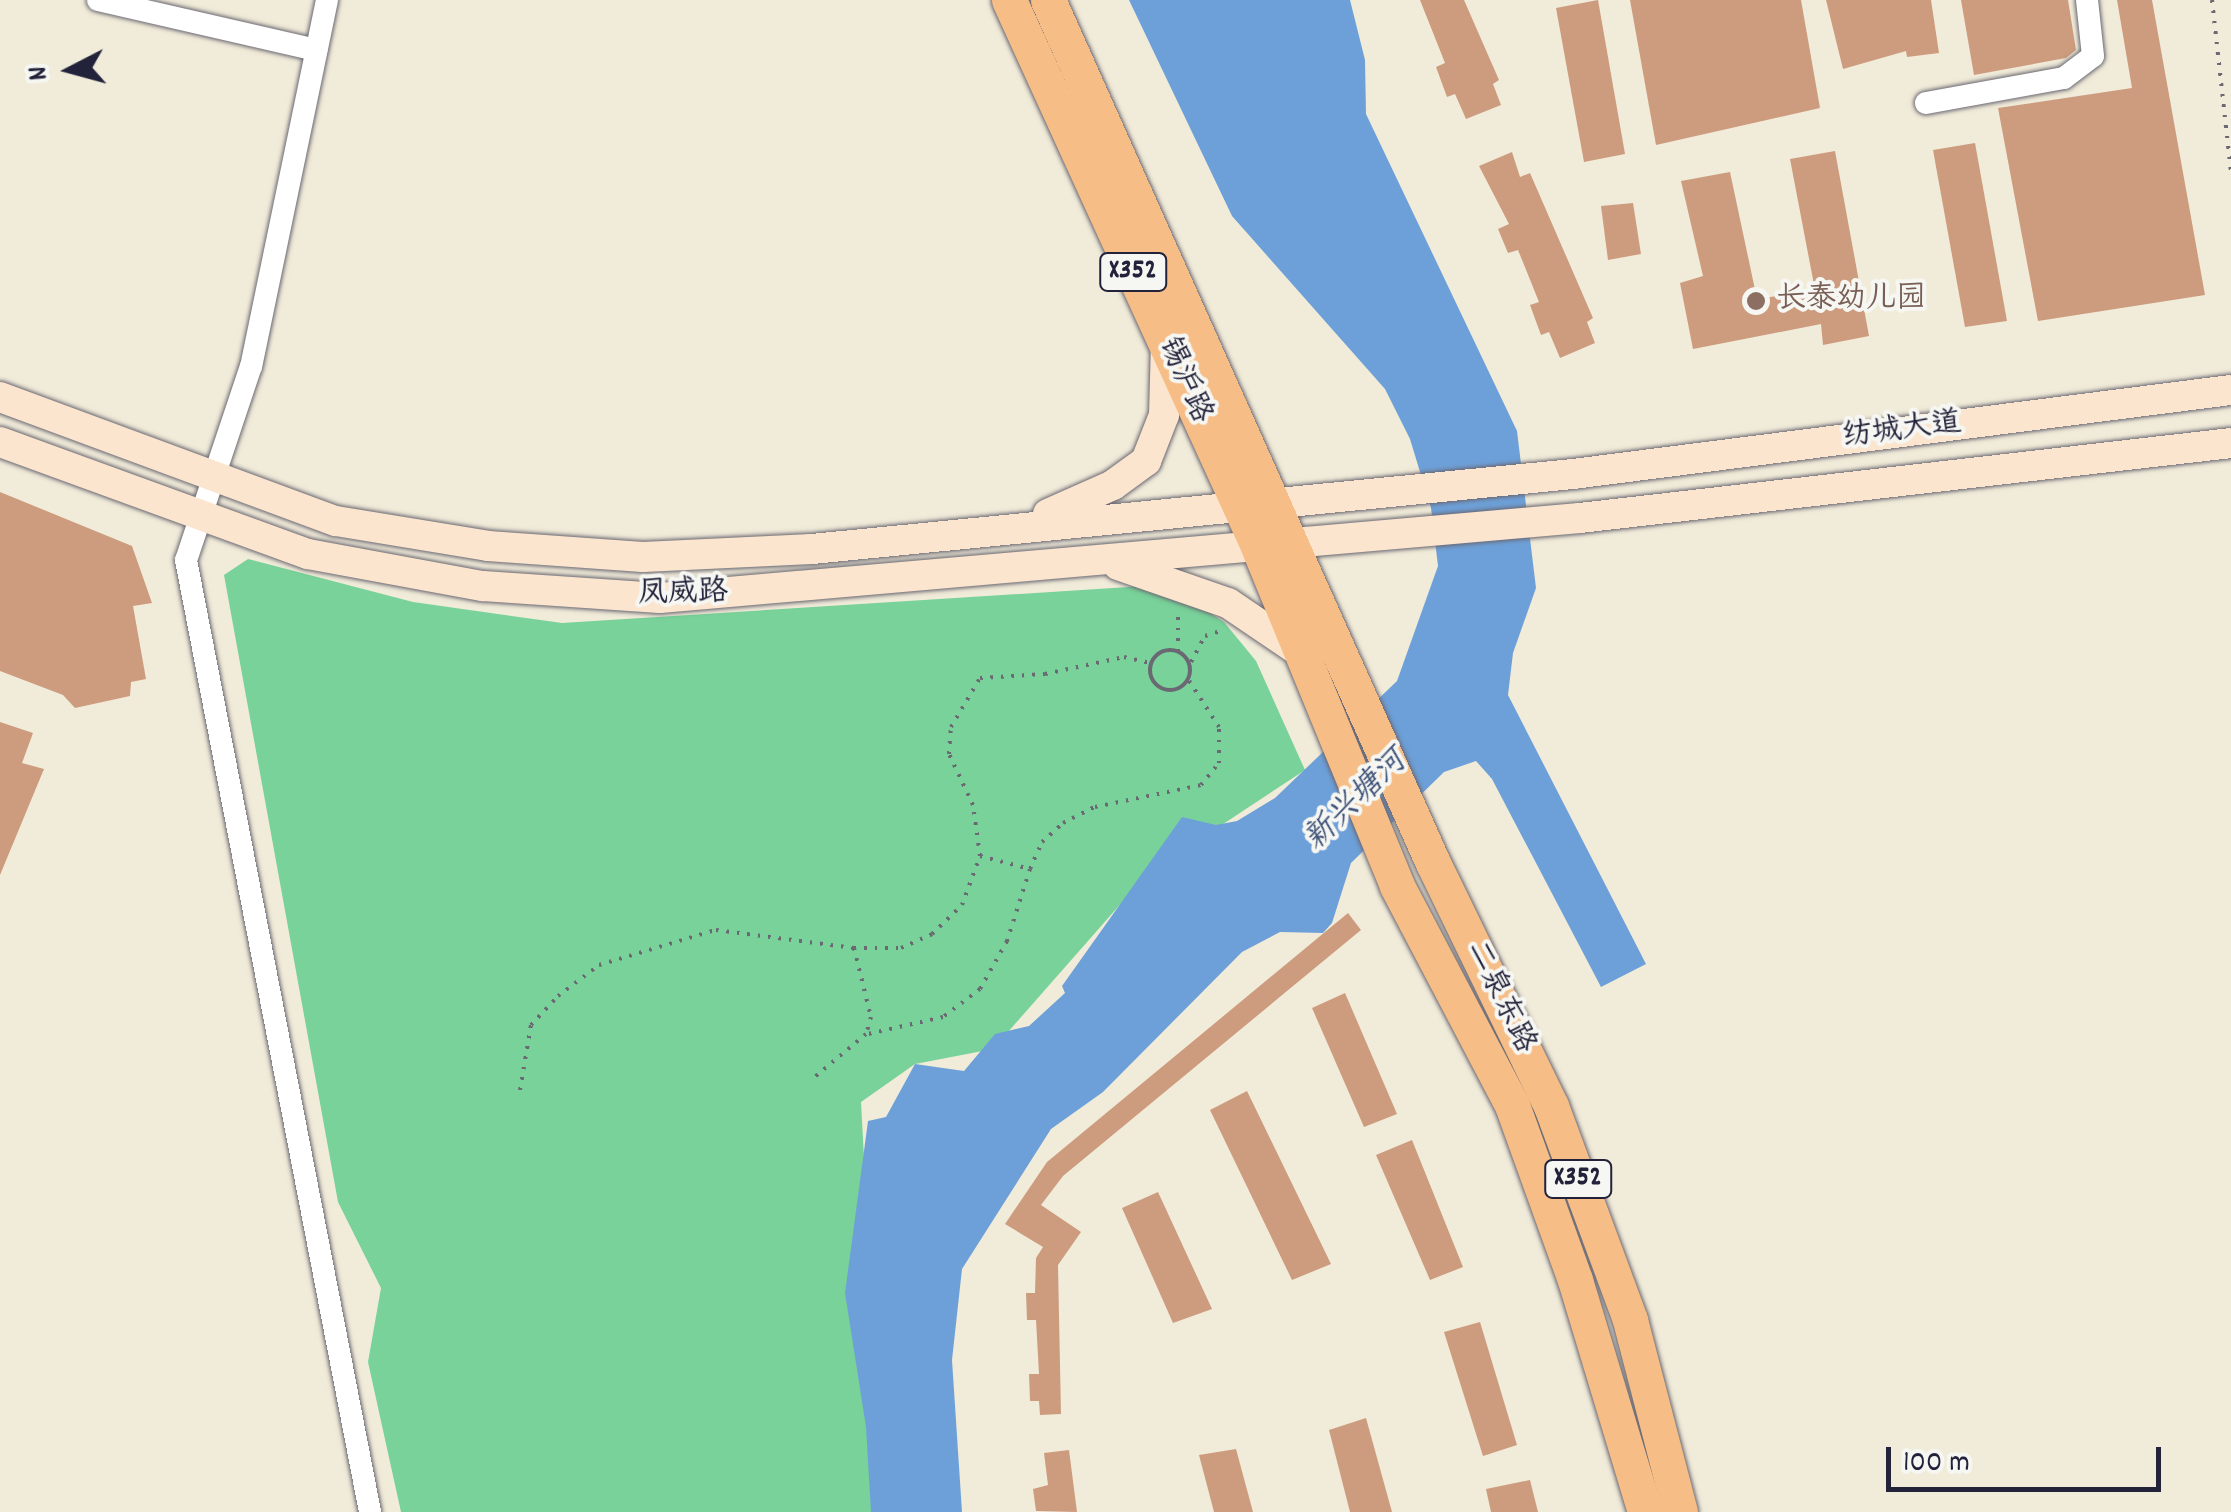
<!DOCTYPE html>
<meta charset="utf-8">
<style>
body{margin:0}
#map{position:relative;width:2231px;height:1512px;overflow:hidden;background:#f1ebd9;font-family:Dekko,"LXGW WenKai TC",sans-serif}
div>[style]{position:absolute}
.green>*{inset:0;background:#78d299}
.water>*{inset:0;background:#6da0d9}
.building>*{inset:0;background:#cd9c7e}
.path>*{height:4px;margin-top:-2px;transform-origin:0;background:repeating-linear-gradient(90deg,#6a6872 0 2.5px,transparent 0 10.5px)}
.path>.ring{margin:-2px;padding:0;box-sizing:content-box;background:none;border:4px solid #6a6872;border-radius:50%}
.roads{filter:drop-shadow(0 0 2px #6a6872) drop-shadow(0 0 2px #6a6872)}
.minor>*{height:22px;margin:-11px;padding:0 11px;transform-origin:11px;border-radius:11px;background:#fff}
.secondary>*{height:30px;margin:-15px;padding:0 15px;transform-origin:15px;border-radius:15px;background:#fbe5cf}
.primary>*{height:35px;margin:-17.5px;padding:0 17.5px;transform-origin:17.5px;border-radius:17.5px;background:#f6be86}
.dots>*{width:28px;height:28px;translate:-50% -50%;box-sizing:border-box;border:5px solid #f6f6f2;border-radius:50%}
span{translate:-50% -50%;white-space:nowrap;text-align:center;line-height:1.15;-webkit-text-stroke:8px #f6f6f2;paint-order:stroke}
.shield-label span{padding:2px 8px;background:#f6f6f2;border:2px solid;border-radius:8px;-webkit-text-stroke-width:0}
.shield-label{font-size:28px;color:#22223b;font-weight:700}
.education-label{font-size:30px;color:#785e54}
.left{translate:0 -50%;text-align:left}
.street-label{font-size:30px;color:#22223b}
.water-label{font-size:32px;color:#40547a;font-style:italic}
.north{position:absolute;left:20px;top:20px;width:100px;height:100px;-webkit-text-stroke:8px #f6f6f2;paint-order:stroke;rotate:264deg;font-size:28px;font-weight:700;line-height:40px;text-align:center;color:#22223b}
.north::after{content:'';display:block;margin:auto;width:35px;height:45px;background:#22223b;clip-path:polygon(50% 0,100% 100%,50% 72%,0 100%)}
.scale{position:absolute;left:1886px;top:1447px;width:275px;height:45px;box-sizing:border-box;border:5px solid #22223b;border-top:0;padding-left:12px;font-size:30px;line-height:35px;white-space:nowrap;color:#22223b;-webkit-text-stroke:8px #f6f6f2;paint-order:stroke}
</style>
<div id="map">
<div class="green">
<div style="clip-path:polygon(248px 559px,413px 602px,562px 623px,1144px 586px,1196px 604px,1224px 622px,1256px 661px,1305px 770px,1146px 875px,993px 1049px,915px 1064px,861px 1102px,883px 1512px,401px 1512px,368px 1362px,381px 1288px,338px 1202px,224px 575px)"></div>
</div>
<div class="water">
<div style="clip-path:polygon(1129px 0,1350px 0,1365px 60px,1366px 114px,1517px 431px,1536px 588px,1513px 653px,1508px 695px,1646px 964px,1601px 987px,1492px 779px,1476px 761px,1444px 772px,1351px 863px,1332px 923px,1323px 933px,1280px 932px,1242px 952px,1103px 1092px,1051px 1129px,962px 1269px,952px 1360px,962px 1512px,871px 1512px,866px 1427px,845px 1293px,868px 1121px,886px 1117px,915px 1064px,964px 1071px,995px 1034px,1029px 1026px,1065px 993px,1062px 986px,1182px 817px,1216px 825px,1237px 821px,1275px 798px,1397px 681px,1438px 566px,1431px 508px,1410px 439px,1385px 389px,1232px 216px)"></div>
</div>
<div class="building">
<div style="clip-path:polygon(1420px 0,1464px 0,1499px 80px,1493px 84px,1501px 105px,1466px 119px,1455px 94px,1447px 97px,1436px 67px,1445px 63px)"></div>
<div style="clip-path:polygon(1598px 0,1625px 154px,1584px 162px,1556px 8px)"></div>
<div style="clip-path:polygon(1630px 0,1801px 0,1820px 108px,1656px 145px)"></div>
<div style="clip-path:polygon(1826px 0,1931px 0,1939px 53px,1907px 57px,1906px 51px,1843px 69px)"></div>
<div style="clip-path:polygon(1961px 0,2068px 0,2076px 50px,2066px 58px,1974px 75px)"></div>
<div style="clip-path:polygon(2117px 0,2152px 0,2205px 295px,2038px 321px,1998px 108px,2132px 88px)"></div>
<div style="clip-path:polygon(1975px 143px,2007px 321px,1965px 327px,1933px 150px)"></div>
<div style="clip-path:polygon(1835px 151px,1869px 336px,1823px 345px,1821px 324px,1693px 349px,1680px 283px,1703px 276px,1681px 181px,1730px 172px,1757px 299px,1815px 290px,1790px 159px)"></div>
<div style="clip-path:polygon(1512px 152px,1520px 177px,1530px 173px,1593px 318px,1587px 322px,1595px 343px,1560px 358px,1549px 332px,1541px 335px,1530px 305px,1539px 302px,1518px 250px,1508px 253px,1498px 229px,1509px 224px,1479px 166px)"></div>
<div style="clip-path:polygon(1633px 203px,1641px 254px,1608px 260px,1601px 206px)"></div>
<div style="clip-path:polygon(0 492px,132px 546px,152px 603px,133px 606px,146px 679px,131px 682px,130px 696px,75px 708px,63px 695px,0 671px)"></div>
<div style="clip-path:polygon(0 722px,33px 733px,22px 763px,44px 769px,0 875px)"></div>
<div style="clip-path:polygon(1348px 913px,1361px 930px,1063px 1176px,1041px 1205px,1081px 1232px,1058px 1265px,1061px 1414px,1040px 1415px,1039px 1401px,1030px 1401px,1029px 1374px,1039px 1374px,1036px 1320px,1027px 1320px,1026px 1293px,1035px 1293px,1036px 1258px,1043px 1247px,1005px 1224px,1047px 1162px)"></div>
<div style="clip-path:polygon(1345px 993px,1397px 1114px,1364px 1127px,1312px 1008px)"></div>
<div style="clip-path:polygon(1247px 1091px,1331px 1264px,1292px 1280px,1210px 1110px)"></div>
<div style="clip-path:polygon(1412px 1140px,1463px 1267px,1430px 1280px,1376px 1155px)"></div>
<div style="clip-path:polygon(1158px 1192px,1212px 1309px,1173px 1323px,1122px 1208px)"></div>
<div style="clip-path:polygon(1480px 1322px,1517px 1445px,1483px 1456px,1444px 1332px)"></div>
<div style="clip-path:polygon(1366px 1418px,1392px 1512px,1350px 1512px,1329px 1430px)"></div>
<div style="clip-path:polygon(1236px 1449px,1253px 1512px,1214px 1512px,1199px 1455px)"></div>
<div style="clip-path:polygon(1069px 1450px,1077px 1512px,1036px 1511px,1033px 1489px,1048px 1485px,1044px 1453px)"></div>
<div style="clip-path:polygon(1530px 1480px,1538px 1512px,1491px 1512px,1486px 1489px)"></div>
</div>
<div class="path">
<div style="left:2212px;top:0;width:172px;rotate:83.7deg"></div>
<div class="ring" style="left:1150px;top:650px;width:36px;height:36px"></div>
<div style="left:1178px;top:651px;width:40px;rotate:-90deg"></div>
<div style="left:1191px;top:662px;width:30px;rotate:-62deg"></div>
<div style="left:1205px;top:636px;width:20px;rotate:-18deg"></div>
<div style="left:980px;top:856px;width:51px;rotate:-97.8deg"></div>
<div style="left:973px;top:805px;width:56px;rotate:-115.2deg"></div>
<div style="left:949px;top:754px;width:27px;rotate:-86deg"></div>
<div style="left:951px;top:727px;width:57px;rotate:-59.4deg"></div>
<div style="left:980px;top:678px;width:65px;rotate:-3.5deg"></div>
<div style="left:1045px;top:674px;width:81px;rotate:-12.1deg"></div>
<div style="left:1124px;top:657px;width:28px;rotate:13deg"></div>
<div style="left:1030px;top:869px;width:30px;rotate:-66deg"></div>
<div style="left:1042px;top:842px;width:28px;rotate:-42deg"></div>
<div style="left:1063px;top:823px;width:36px;rotate:-27deg"></div>
<div style="left:1095px;top:807px;width:108px;rotate:-11.7deg"></div>
<div style="left:1201px;top:785px;width:28px;rotate:-51deg"></div>
<div style="left:1219px;top:763px;width:36px;rotate:-90deg"></div>
<div style="left:1219px;top:727px;width:57px;rotate:-122.9deg"></div>
<div style="left:854px;top:948px;width:47px"></div>
<div style="left:901px;top:948px;width:34px;rotate:-24deg"></div>
<div style="left:932px;top:934px;width:42px;rotate:-44deg"></div>
<div style="left:962px;top:905px;width:52px;rotate:-69.8deg"></div>
<div style="left:980px;top:856px;width:52px;rotate:14.6deg"></div>
<div style="left:1030px;top:869px;width:76px;rotate:107.7deg"></div>
<div style="left:1007px;top:941px;width:55px;rotate:119.4deg"></div>
<div style="left:980px;top:989px;width:46px;rotate:142.9deg"></div>
<div style="left:943px;top:1017px;width:77px;rotate:167.2deg"></div>
<div style="left:520px;top:1090px;width:66px;rotate:-80.4deg"></div>
<div style="left:531px;top:1025px;width:40px;rotate:-47deg"></div>
<div style="left:558px;top:996px;width:51px;rotate:-37.1deg"></div>
<div style="left:599px;top:965px;width:122px;rotate:-16.7deg"></div>
<div style="left:716px;top:930px;width:139px;rotate:7.4deg"></div>
<div style="left:854px;top:948px;width:71px;rotate:76.2deg"></div>
<div style="left:871px;top:1017px;width:18px;rotate:106deg"></div>
<div style="left:866px;top:1034px;width:72px;rotate:140.1deg"></div>
</div>
<div class="roads">
<div class="minor">
<div style="left:98px;top:0;width:224px;rotate:12.9deg"></div>
<div style="left:327px;top:0;width:374px;rotate:101.7deg"></div>
<div style="left:251px;top:366px;width:205px;rotate:108.5deg"></div>
<div style="left:186px;top:560px;width:970px;rotate:79.06deg"></div>
<div style="left:1926px;top:103px;width:140px;rotate:-10.3deg"></div>
<div style="left:2064px;top:78px;width:36px;rotate:-37deg"></div>
<div style="left:2093px;top:56px;width:56px;rotate:-96.1deg"></div>
</div>
<div class="secondary">
<div style="left:0;top:397px;width:358px;rotate:20.3deg"></div>
<div style="left:336px;top:521px;width:154px;rotate:9.3deg"></div>
<div style="left:488px;top:546px;width:155px;rotate:4.1deg"></div>
<div style="left:643px;top:557px;width:169px;rotate:-2.7deg"></div>
<div style="left:812px;top:549px;width:765px;rotate:-5.63deg"></div>
<div style="left:1573px;top:474px;width:663px;rotate:-7.28deg"></div>
<div style="left:0;top:442px;width:328px;rotate:20deg"></div>
<div style="left:308px;top:554px;width:178px;rotate:10.4deg"></div>
<div style="left:483px;top:586px;width:177px;rotate:3.9deg"></div>
<div style="left:660px;top:598px;width:923px;rotate:-4.97deg"></div>
<div style="left:1580px;top:518px;width:655px;rotate:-6.57deg"></div>
<div style="left:1048px;top:514px;width:71px;rotate:-24deg"></div>
<div style="left:1113px;top:485px;width:41px;rotate:-36deg"></div>
<div style="left:1146px;top:461px;width:49px;rotate:-68.6deg"></div>
<div style="left:1164px;top:415px;width:70px;rotate:-88.4deg"></div>
<div style="left:1118px;top:565px;width:116px;rotate:19.1deg"></div>
<div style="left:1228px;top:603px;width:87px;rotate:34.2deg"></div>
</div>
<div class="primary">
<div style="left:1009px;top:0;width:598px;rotate:65.49deg"></div>
<div style="left:1257px;top:544px;width:370px;rotate:67.7deg"></div>
<div style="left:1397px;top:886px;width:247px;rotate:62.3deg"></div>
<div style="left:1512px;top:1105px;width:186px;rotate:70.2deg"></div>
<div style="left:1575px;top:1280px;width:242px;rotate:73.2deg"></div>
<div style="left:1048px;top:0;width:945px;rotate:65.96deg"></div>
<div style="left:1433px;top:863px;width:270px;rotate:64.1deg"></div>
<div style="left:1551px;top:1106px;width:228px;rotate:69.7deg"></div>
<div style="left:1630px;top:1320px;width:198px;rotate:75.4deg"></div>
</div>
</div>
<div class="dots">
<div style="left:1756px;top:301px;background:#8d6e63"></div>
</div>
<div class="shield-label">
<span style="left:1133px;top:272px">X352</span>
<span style="left:1578px;top:1179px">X352</span>
</div>
<div class="education-label">
<span class="left" style="left:1776px;top:301px">长泰幼儿园</span>
</div>
<div class="street-label">
<span style="left:1183px;top:381px;rotate:66deg">锡沪路</span>
<span style="left:1902px;top:432px;rotate:-7deg">纺城大道</span>
<span style="left:683px;top:595px;rotate:-1deg">凤威路</span>
<span style="left:1499px;top:998px;rotate:64deg">二泉东路</span>
</div>
<div class="water-label">
<span style="left:1357px;top:802px;rotate:-44deg">新兴塘河</span>
</div>
<div class="north">N</div>
<div class="scale">100 m</div>
</div>
